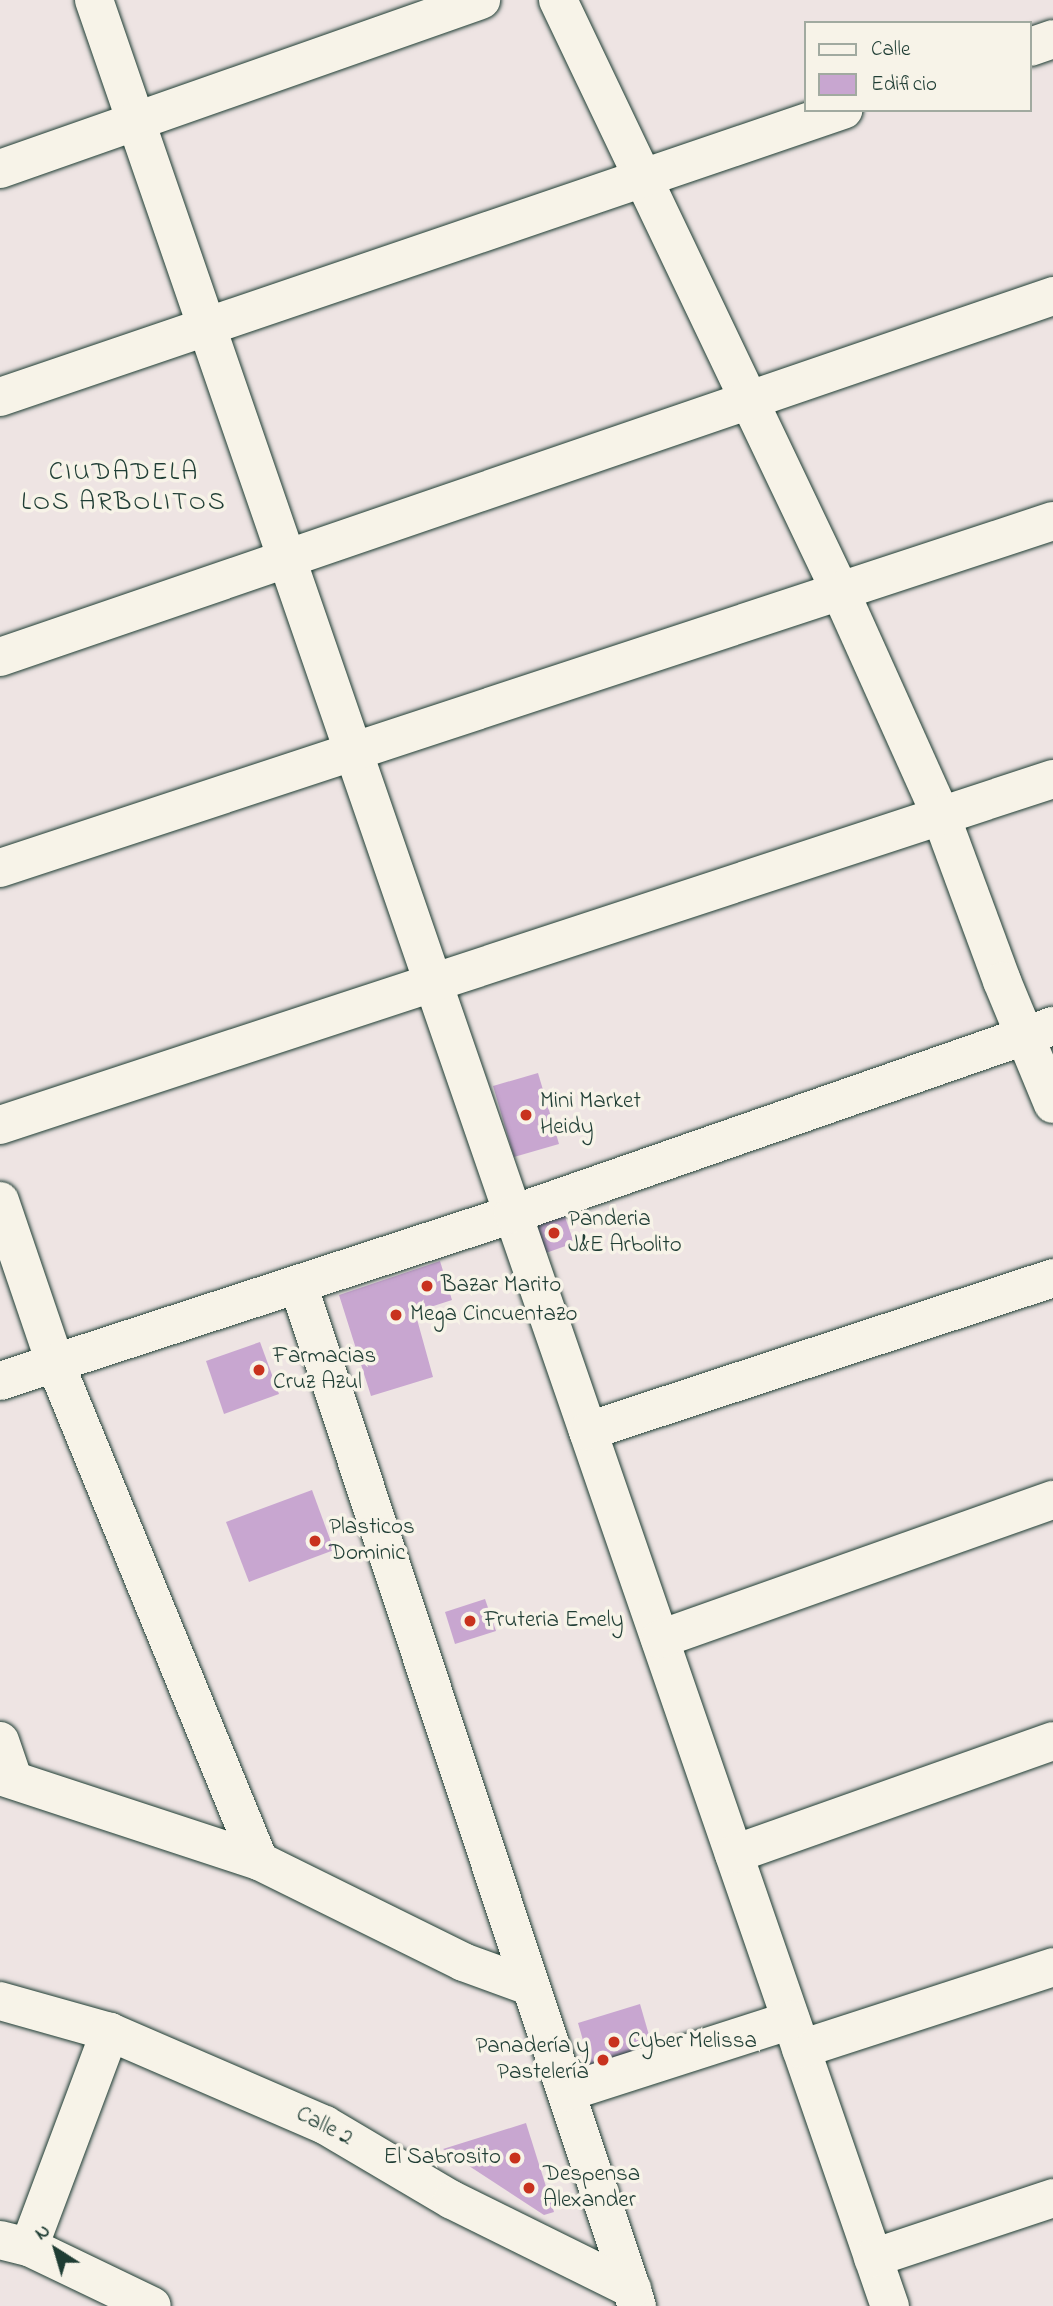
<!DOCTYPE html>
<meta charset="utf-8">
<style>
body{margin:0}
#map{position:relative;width:1053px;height:2306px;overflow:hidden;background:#eee4e3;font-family:"Indie Flower",sans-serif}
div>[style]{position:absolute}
.building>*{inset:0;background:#c8a6d0}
.roads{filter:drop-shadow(0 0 2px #1f3d34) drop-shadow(0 0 2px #1f3d34)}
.minor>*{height:38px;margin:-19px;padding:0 19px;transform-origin:19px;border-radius:19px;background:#f7f3e8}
.dots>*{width:19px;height:19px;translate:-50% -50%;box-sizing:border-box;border:4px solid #f7f3e8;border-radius:50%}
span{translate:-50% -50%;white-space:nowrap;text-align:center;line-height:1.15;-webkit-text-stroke:7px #f7f3e8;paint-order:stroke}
.poi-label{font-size:23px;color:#1f3d34}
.left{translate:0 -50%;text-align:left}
.right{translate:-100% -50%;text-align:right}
.street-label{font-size:23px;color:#1f3d34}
.quarter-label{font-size:26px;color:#1f3d34;letter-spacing:2px}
.legend{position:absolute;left:804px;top:21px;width:228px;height:91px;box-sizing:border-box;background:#f7f3e8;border:2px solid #a1aaa0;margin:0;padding:9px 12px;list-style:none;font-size:21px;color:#1f3d34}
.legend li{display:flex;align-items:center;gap:14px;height:35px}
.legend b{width:35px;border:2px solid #a1aaa0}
.north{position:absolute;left:21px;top:2215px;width:70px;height:70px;-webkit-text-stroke:5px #f7f3e8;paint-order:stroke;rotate:323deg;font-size:19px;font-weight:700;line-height:28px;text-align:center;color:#1f3d34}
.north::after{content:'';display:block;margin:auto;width:24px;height:32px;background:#1f3d34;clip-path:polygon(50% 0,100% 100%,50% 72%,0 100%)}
</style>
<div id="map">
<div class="building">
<div style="clip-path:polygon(538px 1073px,559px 1144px,514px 1157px,493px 1086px)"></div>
<div style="clip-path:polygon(564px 1214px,574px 1243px,543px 1254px,534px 1224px)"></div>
<div style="clip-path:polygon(440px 1261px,452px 1300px,415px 1312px,433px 1377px,371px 1396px,339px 1295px)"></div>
<div style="clip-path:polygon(260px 1342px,279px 1394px,224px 1414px,206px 1361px)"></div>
<div style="clip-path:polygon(312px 1490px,334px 1550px,249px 1582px,226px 1522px)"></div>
<div style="clip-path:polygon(485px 1599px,496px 1631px,455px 1644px,445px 1612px)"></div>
<div style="clip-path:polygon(640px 2004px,653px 2049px,591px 2068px,578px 2023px)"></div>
<div style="clip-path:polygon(526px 2123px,554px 2212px,544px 2215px,443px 2149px)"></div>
</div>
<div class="roads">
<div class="minor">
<div style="left:94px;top:0;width:2440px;rotate:70.96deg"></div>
<div style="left:558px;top:0;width:655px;rotate:64.49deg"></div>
<div style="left:840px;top:591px;width:247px;rotate:65.8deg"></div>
<div style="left:941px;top:816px;width:176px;rotate:69.7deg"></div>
<div style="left:1002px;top:981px;width:133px;rotate:67.5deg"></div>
<div style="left:1030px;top:47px;width:24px;rotate:-19deg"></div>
<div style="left:0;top:169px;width:510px;rotate:-19.36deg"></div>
<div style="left:0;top:397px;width:891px;rotate:-18.8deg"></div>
<div style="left:0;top:657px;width:1113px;rotate:-18.92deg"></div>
<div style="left:0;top:868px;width:1109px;rotate:-18.24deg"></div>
<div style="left:0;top:1125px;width:1108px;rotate:-18.19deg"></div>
<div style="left:0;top:1201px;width:171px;rotate:71.2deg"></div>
<div style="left:55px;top:1363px;width:538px;rotate:67.72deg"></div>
<div style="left:298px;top:1284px;width:1077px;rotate:71.65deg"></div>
<div style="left:0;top:1381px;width:539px;rotate:-18.03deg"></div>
<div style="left:513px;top:1214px;width:572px;rotate:-19.2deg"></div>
<div style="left:588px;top:1431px;width:490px;rotate:-18.2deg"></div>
<div style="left:660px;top:1639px;width:417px;rotate:-19.5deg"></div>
<div style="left:0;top:1741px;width:39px;rotate:71deg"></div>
<div style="left:0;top:1776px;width:273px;rotate:18.2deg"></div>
<div style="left:259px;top:1861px;width:228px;rotate:26.3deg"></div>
<div style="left:463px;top:1962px;width:70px;rotate:20deg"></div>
<div style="left:734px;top:1854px;width:338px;rotate:-19.5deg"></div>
<div style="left:0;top:2001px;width:114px;rotate:15.7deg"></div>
<div style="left:110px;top:2032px;width:234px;rotate:23.4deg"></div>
<div style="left:325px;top:2125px;width:147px;rotate:30.6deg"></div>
<div style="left:452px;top:2200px;width:201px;rotate:26.3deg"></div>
<div style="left:801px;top:2049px;width:265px;rotate:-18deg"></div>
<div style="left:567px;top:2092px;width:235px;rotate:-17.8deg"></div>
<div style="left:0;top:2240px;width:30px;rotate:14deg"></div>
<div style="left:29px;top:2247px;width:136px;rotate:25.6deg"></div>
<div style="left:29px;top:2247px;width:230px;rotate:-69.4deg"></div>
<div style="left:873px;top:2258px;width:190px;rotate:-18.4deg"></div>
</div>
</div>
<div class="dots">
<div style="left:526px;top:1115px;background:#c8321e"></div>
<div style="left:554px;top:1233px;background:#c8321e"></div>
<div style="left:427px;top:1286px;background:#c8321e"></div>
<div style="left:396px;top:1315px;background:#c8321e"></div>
<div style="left:259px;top:1370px;background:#c8321e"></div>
<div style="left:315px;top:1541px;background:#c8321e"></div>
<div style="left:470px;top:1621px;background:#c8321e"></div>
<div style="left:614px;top:2042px;background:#c8321e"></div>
<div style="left:603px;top:2060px;background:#c8321e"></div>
<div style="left:515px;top:2158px;background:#c8321e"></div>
<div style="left:529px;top:2188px;background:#c8321e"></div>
</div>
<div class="poi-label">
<span class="left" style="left:540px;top:1115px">Mini Market<br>Heidy</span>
<span class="left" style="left:568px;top:1233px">Panderia<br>J&amp;E Arbolito</span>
<span class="left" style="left:441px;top:1286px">Bazar Marito</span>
<span class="left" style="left:410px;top:1315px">Mega Cincuentazo</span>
<span class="left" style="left:273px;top:1370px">Farmacias<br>Cruz Azul</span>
<span class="left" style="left:329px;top:1541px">Plasticos<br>Dominic</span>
<span class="left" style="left:484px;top:1621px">Fruteria Emely</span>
<span class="left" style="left:628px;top:2042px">Cyber Melissa</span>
<span class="right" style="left:589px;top:2060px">Panadería y<br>Pastelería</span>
<span class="right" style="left:501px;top:2158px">El Sabrosito</span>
<span class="left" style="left:543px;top:2188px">Despensa<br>Alexander</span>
</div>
<div class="street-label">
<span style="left:324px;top:2127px;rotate:27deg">Calle 2</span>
</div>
<div class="quarter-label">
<span style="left:124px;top:489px">CIUDADELA<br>LOS ARBOLITOS</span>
</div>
<ul class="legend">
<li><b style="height:9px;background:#f7f3e8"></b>Calle</li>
<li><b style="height:19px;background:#c8a6d0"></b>Edificio</li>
</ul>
<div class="north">N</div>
</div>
